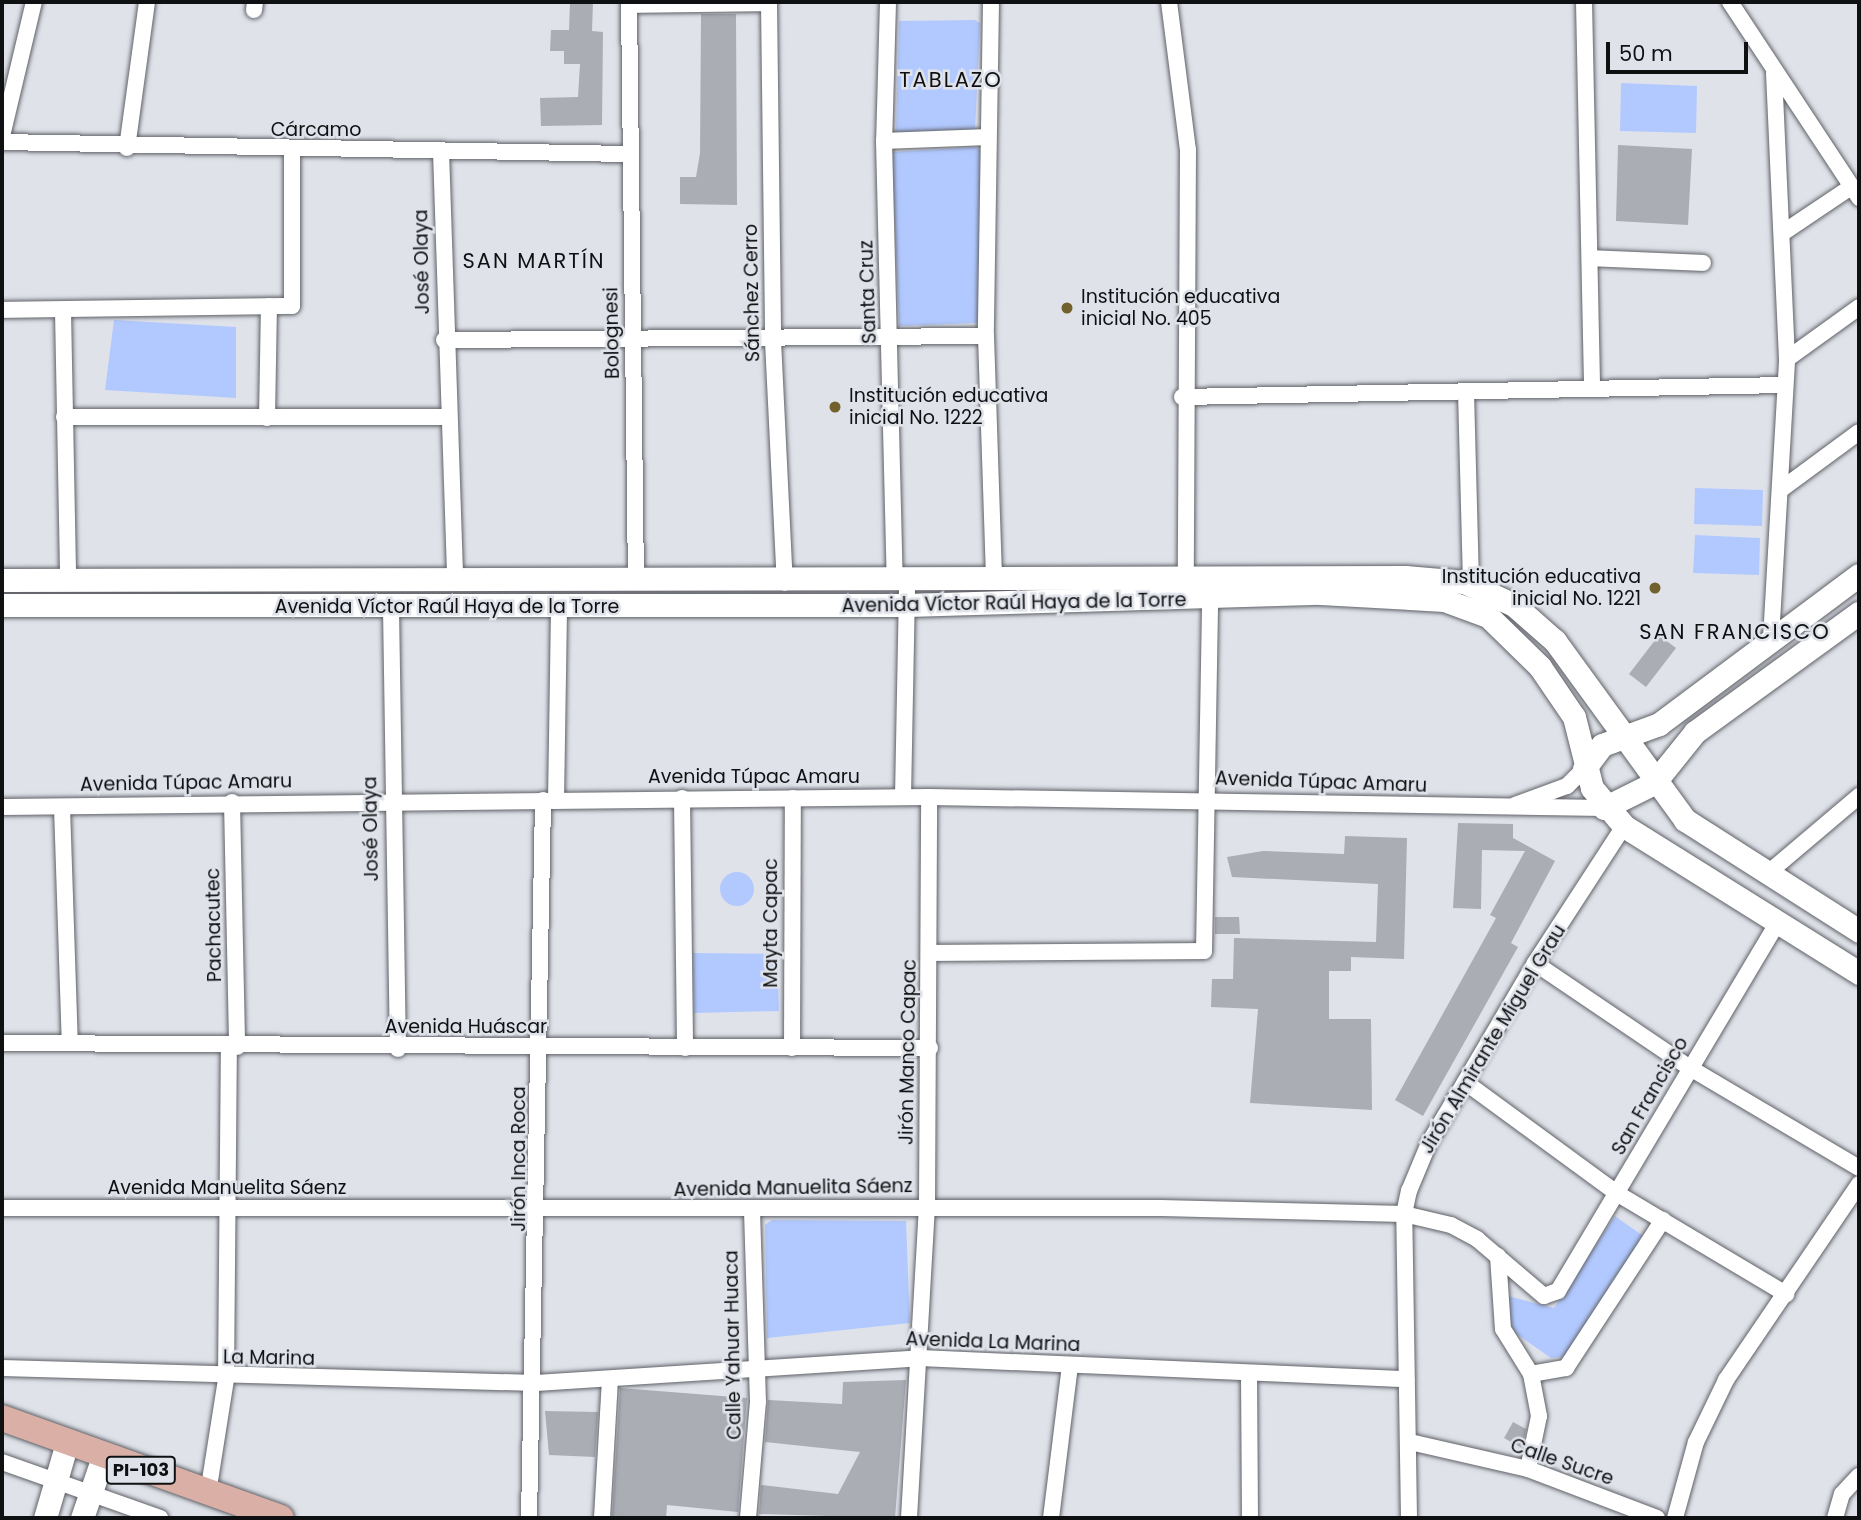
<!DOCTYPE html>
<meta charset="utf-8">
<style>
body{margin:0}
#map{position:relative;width:1861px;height:1520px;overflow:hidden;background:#dfe2e9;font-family:Poppins,sans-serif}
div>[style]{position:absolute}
.green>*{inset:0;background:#b2c9ff}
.round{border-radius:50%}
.building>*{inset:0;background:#aaadb4}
.roads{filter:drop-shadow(0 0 2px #5f6167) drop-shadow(0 0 2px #5f6167)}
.street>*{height:16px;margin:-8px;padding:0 8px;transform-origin:8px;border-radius:8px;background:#fff}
.secondary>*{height:23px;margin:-11.5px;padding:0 11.5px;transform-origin:11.5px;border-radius:11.5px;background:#fff}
.primary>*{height:26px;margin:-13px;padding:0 13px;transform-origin:13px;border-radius:13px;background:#dab0a6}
.dots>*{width:19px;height:19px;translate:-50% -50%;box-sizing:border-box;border:4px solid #dfe2e9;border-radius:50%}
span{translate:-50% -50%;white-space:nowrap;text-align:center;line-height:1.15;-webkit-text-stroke:5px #dfe2e9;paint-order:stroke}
.shield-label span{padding:2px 5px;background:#dfe2e9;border:2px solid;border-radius:5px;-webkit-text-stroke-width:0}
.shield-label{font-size:18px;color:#0f1012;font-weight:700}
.street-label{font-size:19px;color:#0f1012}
.poi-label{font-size:19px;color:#0f1012}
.left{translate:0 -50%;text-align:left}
.right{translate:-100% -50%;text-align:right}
.neighbourhood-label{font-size:21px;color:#0f1012;letter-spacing:2px}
.frame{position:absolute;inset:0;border:4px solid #0f1012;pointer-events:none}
.scale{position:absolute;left:1606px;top:42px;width:142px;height:32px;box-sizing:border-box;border:4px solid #0f1012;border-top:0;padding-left:9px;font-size:21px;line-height:24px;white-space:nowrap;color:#0f1012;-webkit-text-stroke:5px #dfe2e9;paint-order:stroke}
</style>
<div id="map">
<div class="green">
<div style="clip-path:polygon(975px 20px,980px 23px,975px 131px,896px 132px,899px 21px)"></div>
<div style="clip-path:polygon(1621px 83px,1697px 86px,1696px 133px,1620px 131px)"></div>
<div style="clip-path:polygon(975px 147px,981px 151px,978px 323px,899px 326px,892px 152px)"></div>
<div style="clip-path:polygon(114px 320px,236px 327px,236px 398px,105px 390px)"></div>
<div style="clip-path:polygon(1695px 488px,1763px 490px,1762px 526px,1694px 524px)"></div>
<div style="clip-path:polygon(1695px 535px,1760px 538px,1759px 575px,1693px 573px)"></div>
<div class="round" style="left:720px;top:872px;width:34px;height:34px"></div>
<div style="clip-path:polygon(693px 953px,777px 954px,779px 1011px,694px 1013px)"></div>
<div style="clip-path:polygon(1615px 1216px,1646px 1238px,1571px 1356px,1551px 1358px,1508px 1328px,1508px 1296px,1554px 1308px)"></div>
<div style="clip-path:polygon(772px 1220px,906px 1221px,910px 1323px,767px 1338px,765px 1225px)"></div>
</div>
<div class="building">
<div style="clip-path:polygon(570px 2px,593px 2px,592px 31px,603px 32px,602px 125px,541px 126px,540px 98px,578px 97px,580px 64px,564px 64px,564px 51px,550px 51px,551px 30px,569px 30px)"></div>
<div style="clip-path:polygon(701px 14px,736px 14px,737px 205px,680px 204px,680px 177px,696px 177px,700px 153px)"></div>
<div style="clip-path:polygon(1618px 145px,1692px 149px,1688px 225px,1616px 221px)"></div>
<div style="clip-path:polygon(1659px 635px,1676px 648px,1646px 687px,1629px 674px)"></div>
<div style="clip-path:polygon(1458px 823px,1513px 824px,1513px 838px,1555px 861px,1511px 943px,1518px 947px,1423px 1116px,1395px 1100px,1496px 918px,1490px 915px,1525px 851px,1482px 850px,1481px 909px,1453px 908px)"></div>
<div style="clip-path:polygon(1345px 836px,1407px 838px,1404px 959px,1351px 957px,1351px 971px,1329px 971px,1329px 1019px,1371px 1019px,1372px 1110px,1250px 1103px,1258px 1009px,1211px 1007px,1212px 979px,1233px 979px,1234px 938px,1376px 942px,1378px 884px,1232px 877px,1227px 857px,1263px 851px,1344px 854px)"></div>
<div style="clip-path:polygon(1215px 917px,1239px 917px,1240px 934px,1215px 934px)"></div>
<div style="clip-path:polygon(906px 1380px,895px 1518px,759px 1514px,761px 1485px,838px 1494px,860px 1452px,765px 1442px,768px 1400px,842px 1404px,843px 1382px)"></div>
<div style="clip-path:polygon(620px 1388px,747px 1398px,738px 1512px,667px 1505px,666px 1518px,612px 1518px)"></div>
<div style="clip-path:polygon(545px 1411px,598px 1412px,595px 1457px,549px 1455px)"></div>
<div style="clip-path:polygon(1513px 1422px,1526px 1429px,1522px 1448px,1504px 1438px)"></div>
</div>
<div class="roads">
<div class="street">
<div style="left:629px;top:2px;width:578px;rotate:89.31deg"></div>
<div style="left:769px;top:2px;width:339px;rotate:89.3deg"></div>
<div style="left:773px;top:341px;width:242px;rotate:87.2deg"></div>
<div style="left:888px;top:2px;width:139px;rotate:91.6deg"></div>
<div style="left:884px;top:141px;width:440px;rotate:88.6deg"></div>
<div style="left:991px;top:2px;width:334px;rotate:90.9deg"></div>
<div style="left:986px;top:336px;width:242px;rotate:88.1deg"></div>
<div style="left:1169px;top:2px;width:149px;rotate:82.7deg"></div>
<div style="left:1188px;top:150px;width:427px;rotate:90.3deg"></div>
<div style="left:1584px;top:2px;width:385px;rotate:88.8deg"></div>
<div style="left:1730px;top:2px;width:235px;rotate:56.6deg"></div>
<div style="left:629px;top:5px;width:140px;rotate:-0.8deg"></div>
<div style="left:254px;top:10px;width:8px;rotate:-83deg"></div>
<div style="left:2px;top:136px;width:138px;rotate:-76.6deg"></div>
<div style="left:884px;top:141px;width:103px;rotate:-2.2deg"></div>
<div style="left:2px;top:142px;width:627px;rotate:1.1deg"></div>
<div style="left:127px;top:148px;width:147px;rotate:-82.2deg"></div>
<div style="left:441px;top:151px;width:431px;rotate:88.1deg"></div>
<div style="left:1784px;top:232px;width:81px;rotate:-33.9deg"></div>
<div style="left:1590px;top:258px;width:113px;rotate:2.5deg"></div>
<div style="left:2px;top:310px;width:290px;rotate:-0.8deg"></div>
<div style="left:292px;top:306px;width:155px;rotate:-90deg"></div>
<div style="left:63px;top:311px;width:270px;rotate:88.9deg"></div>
<div style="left:444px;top:340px;width:542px;rotate:-0.42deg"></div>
<div style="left:1787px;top:359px;width:89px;rotate:-35.8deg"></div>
<div style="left:1466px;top:392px;width:192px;rotate:88.5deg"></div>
<div style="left:1182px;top:397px;width:603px;rotate:-1.14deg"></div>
<div style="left:64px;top:417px;width:383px"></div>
<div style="left:267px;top:418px;width:112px;rotate:-89deg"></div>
<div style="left:1783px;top:488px;width:94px;rotate:-36.4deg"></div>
<div style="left:391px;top:608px;width:441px;rotate:89.1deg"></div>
<div style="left:1771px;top:639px;width:280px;rotate:-86.7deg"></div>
<div style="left:1787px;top:359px;width:286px;rotate:-92.6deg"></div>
<div style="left:903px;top:797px;width:216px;rotate:-88.9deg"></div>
<div style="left:682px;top:798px;width:250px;rotate:89.3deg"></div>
<div style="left:556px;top:801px;width:193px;rotate:-89.1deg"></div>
<div style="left:232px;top:802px;width:245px;rotate:88.8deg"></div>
<div style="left:1515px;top:805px;width:55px;rotate:-20.1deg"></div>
<div style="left:1567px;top:786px;width:24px;rotate:-45deg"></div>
<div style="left:2px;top:807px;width:927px;rotate:-0.62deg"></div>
<div style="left:929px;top:797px;width:675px;rotate:0.93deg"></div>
<div style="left:62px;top:807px;width:236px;rotate:88.1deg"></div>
<div style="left:1767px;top:874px;width:121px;rotate:-40.3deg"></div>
<div style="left:931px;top:953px;width:273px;rotate:-0.4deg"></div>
<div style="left:1204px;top:951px;width:350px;rotate:-89deg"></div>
<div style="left:1535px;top:963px;width:187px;rotate:34.1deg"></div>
<div style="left:1690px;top:1068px;width:196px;rotate:30.6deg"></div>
<div style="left:2px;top:1043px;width:928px;rotate:0.31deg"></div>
<div style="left:792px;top:1048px;width:250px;rotate:-89.8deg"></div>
<div style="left:1465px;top:1082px;width:190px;rotate:36.2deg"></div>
<div style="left:1618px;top:1194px;width:196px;rotate:30.8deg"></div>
<div style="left:2px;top:1208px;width:1159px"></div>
<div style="left:1161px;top:1208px;width:243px;rotate:1.4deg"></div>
<div style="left:1404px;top:1214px;width:48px;rotate:13.2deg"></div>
<div style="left:1451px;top:1225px;width:30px;rotate:28deg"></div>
<div style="left:1477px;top:1239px;width:88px;rotate:40.4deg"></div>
<div style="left:1544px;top:1296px;width:15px;rotate:-20deg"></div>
<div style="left:1558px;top:1291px;width:431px;rotate:-59.2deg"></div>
<div style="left:1498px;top:1256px;width:73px;rotate:86.1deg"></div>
<div style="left:1503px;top:1329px;width:53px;rotate:58.1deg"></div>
<div style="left:1531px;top:1374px;width:43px;rotate:79.2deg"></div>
<div style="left:1539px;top:1416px;width:54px;rotate:101.7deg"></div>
<div style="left:2px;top:1368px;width:534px;rotate:1.61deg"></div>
<div style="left:536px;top:1383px;width:385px;rotate:-3.7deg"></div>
<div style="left:920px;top:1358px;width:487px;rotate:2.5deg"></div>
<div style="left:1531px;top:1374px;width:36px;rotate:-10deg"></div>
<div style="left:1566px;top:1368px;width:177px;rotate:-56.8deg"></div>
<div style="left:1249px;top:1375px;width:143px;rotate:89.6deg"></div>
<div style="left:1410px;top:1442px;width:121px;rotate:12.9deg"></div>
<div style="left:1528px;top:1469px;width:138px;rotate:20.8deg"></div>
<div style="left:2px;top:1462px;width:168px;rotate:19.5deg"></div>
<div style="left:208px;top:1493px;width:115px;rotate:-81deg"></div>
<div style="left:226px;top:1379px;width:332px;rotate:-89.5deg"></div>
<div style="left:529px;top:1518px;width:718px;rotate:-88.88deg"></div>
<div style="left:602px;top:1518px;width:138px;rotate:-86.7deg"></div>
<div style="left:748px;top:1518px;width:116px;rotate:-85.1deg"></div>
<div style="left:758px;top:1402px;width:190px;rotate:-91.8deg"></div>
<div style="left:909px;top:1518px;width:312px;rotate:-86.7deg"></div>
<div style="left:927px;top:1207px;width:410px;rotate:-89.7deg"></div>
<div style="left:1051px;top:1518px;width:153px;rotate:-82.9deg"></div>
<div style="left:1409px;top:1518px;width:304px;rotate:-90.9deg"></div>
<div style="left:1404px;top:1214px;width:24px;rotate:-78deg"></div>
<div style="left:1409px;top:1191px;width:52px;rotate:-67.4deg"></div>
<div style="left:1429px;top:1143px;width:209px;rotate:-59.5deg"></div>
<div style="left:1535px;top:963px;width:163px;rotate:-57deg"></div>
<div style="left:1675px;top:1518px;width:79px;rotate:-74.6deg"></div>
<div style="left:1696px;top:1442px;width:69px;rotate:-64.2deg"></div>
<div style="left:1726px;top:1380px;width:237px;rotate:-55.8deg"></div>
<div style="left:1835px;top:1518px;width:25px;rotate:-74deg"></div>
<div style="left:1842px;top:1494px;width:25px;rotate:-47deg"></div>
</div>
<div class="secondary">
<div style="left:2px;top:580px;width:1403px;rotate:-0.12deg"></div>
<div style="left:1405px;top:577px;width:59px;rotate:4.8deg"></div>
<div style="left:1464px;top:582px;width:55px;rotate:24.7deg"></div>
<div style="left:1514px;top:605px;width:55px;rotate:41.3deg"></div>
<div style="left:1555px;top:641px;width:221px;rotate:54deg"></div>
<div style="left:1685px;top:820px;width:206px;rotate:32.5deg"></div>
<div style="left:2px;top:605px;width:905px"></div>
<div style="left:907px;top:605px;width:413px;rotate:-1.7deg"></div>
<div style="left:1320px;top:593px;width:124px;rotate:3.2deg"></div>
<div style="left:1444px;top:600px;width:47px;rotate:20deg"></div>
<div style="left:1488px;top:616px;width:73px;rotate:44.4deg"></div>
<div style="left:1540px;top:667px;width:60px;rotate:55.8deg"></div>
<div style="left:1574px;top:717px;width:73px;rotate:75.8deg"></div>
<div style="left:1592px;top:788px;width:50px;rotate:49.9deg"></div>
<div style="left:1624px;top:826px;width:277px;rotate:32deg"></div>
<div style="left:1584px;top:769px;width:30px;rotate:-53deg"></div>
<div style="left:1602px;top:745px;width:61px;rotate:-20.2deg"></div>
<div style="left:1659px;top:724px;width:249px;rotate:-36.7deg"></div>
<div style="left:1604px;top:808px;width:56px;rotate:-26.6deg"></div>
<div style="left:1654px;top:783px;width:65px;rotate:-51.2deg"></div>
<div style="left:1695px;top:732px;width:203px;rotate:-36deg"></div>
<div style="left:45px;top:1518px;width:78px;rotate:-73.7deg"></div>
<div style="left:82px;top:1518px;width:65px;rotate:-71deg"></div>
</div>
<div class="primary">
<div style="left:2px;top:1418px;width:296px;rotate:19.7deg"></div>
</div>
</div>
<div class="dots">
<div style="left:1067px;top:308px;background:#72602e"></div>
<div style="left:835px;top:407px;background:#72602e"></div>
<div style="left:1655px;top:588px;background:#72602e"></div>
</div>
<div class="shield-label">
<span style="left:141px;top:1470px">PI-103</span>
</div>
<div class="street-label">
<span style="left:316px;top:130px">Cárcamo</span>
<span style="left:422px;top:262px;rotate:-91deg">José Olaya</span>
<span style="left:868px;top:292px;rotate:-92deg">Santa Cruz</span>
<span style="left:752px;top:293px;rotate:-91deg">Sánchez Cerro</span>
<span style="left:612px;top:333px;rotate:-91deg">Bolognesi</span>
<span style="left:1014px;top:603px;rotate:-1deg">Avenida Víctor Raúl Haya de la Torre</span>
<span style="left:447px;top:607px">Avenida Víctor Raúl Haya de la Torre</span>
<span style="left:754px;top:777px">Avenida Túpac Amaru</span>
<span style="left:1321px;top:782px;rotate:2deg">Avenida Túpac Amaru</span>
<span style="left:186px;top:783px;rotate:-1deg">Avenida Túpac Amaru</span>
<span style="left:371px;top:829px;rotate:-91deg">José Olaya</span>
<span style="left:771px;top:923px;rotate:-90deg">Mayta Capac</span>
<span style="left:214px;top:925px;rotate:-91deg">Pachacutec</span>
<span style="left:466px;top:1027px">Avenida Huáscar</span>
<span style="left:1493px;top:1039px;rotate:-59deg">Jirón Almirante Miguel Grau</span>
<span style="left:908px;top:1052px;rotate:-89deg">Jirón Manco Capac</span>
<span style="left:1650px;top:1096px;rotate:-60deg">San Francisco</span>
<span style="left:519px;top:1159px;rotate:-90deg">Jirón Inca Roca</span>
<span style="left:227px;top:1188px">Avenida Manuelita Sáenz</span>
<span style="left:793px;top:1188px;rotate:-1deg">Avenida Manuelita Sáenz</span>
<span style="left:993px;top:1342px;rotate:2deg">Avenida La Marina</span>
<span style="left:733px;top:1345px;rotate:-91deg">Calle Yahuar Huaca</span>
<span style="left:269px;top:1358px;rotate:1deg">La Marina</span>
<span style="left:1562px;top:1462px;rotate:19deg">Calle Sucre</span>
</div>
<div class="poi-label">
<span class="left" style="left:1081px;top:308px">Institución educativa<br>inicial No. 405</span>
<span class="left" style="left:849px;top:407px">Institución educativa<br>inicial No. 1222</span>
<span class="right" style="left:1641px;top:588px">Institución educativa<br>inicial No. 1221</span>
</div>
<div class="neighbourhood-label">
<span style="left:951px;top:80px">TABLAZO</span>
<span style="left:534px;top:261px">SAN MARTÍN</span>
<span style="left:1735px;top:632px">SAN FRANCISCO</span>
</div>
<div class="frame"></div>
<div class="scale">50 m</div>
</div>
